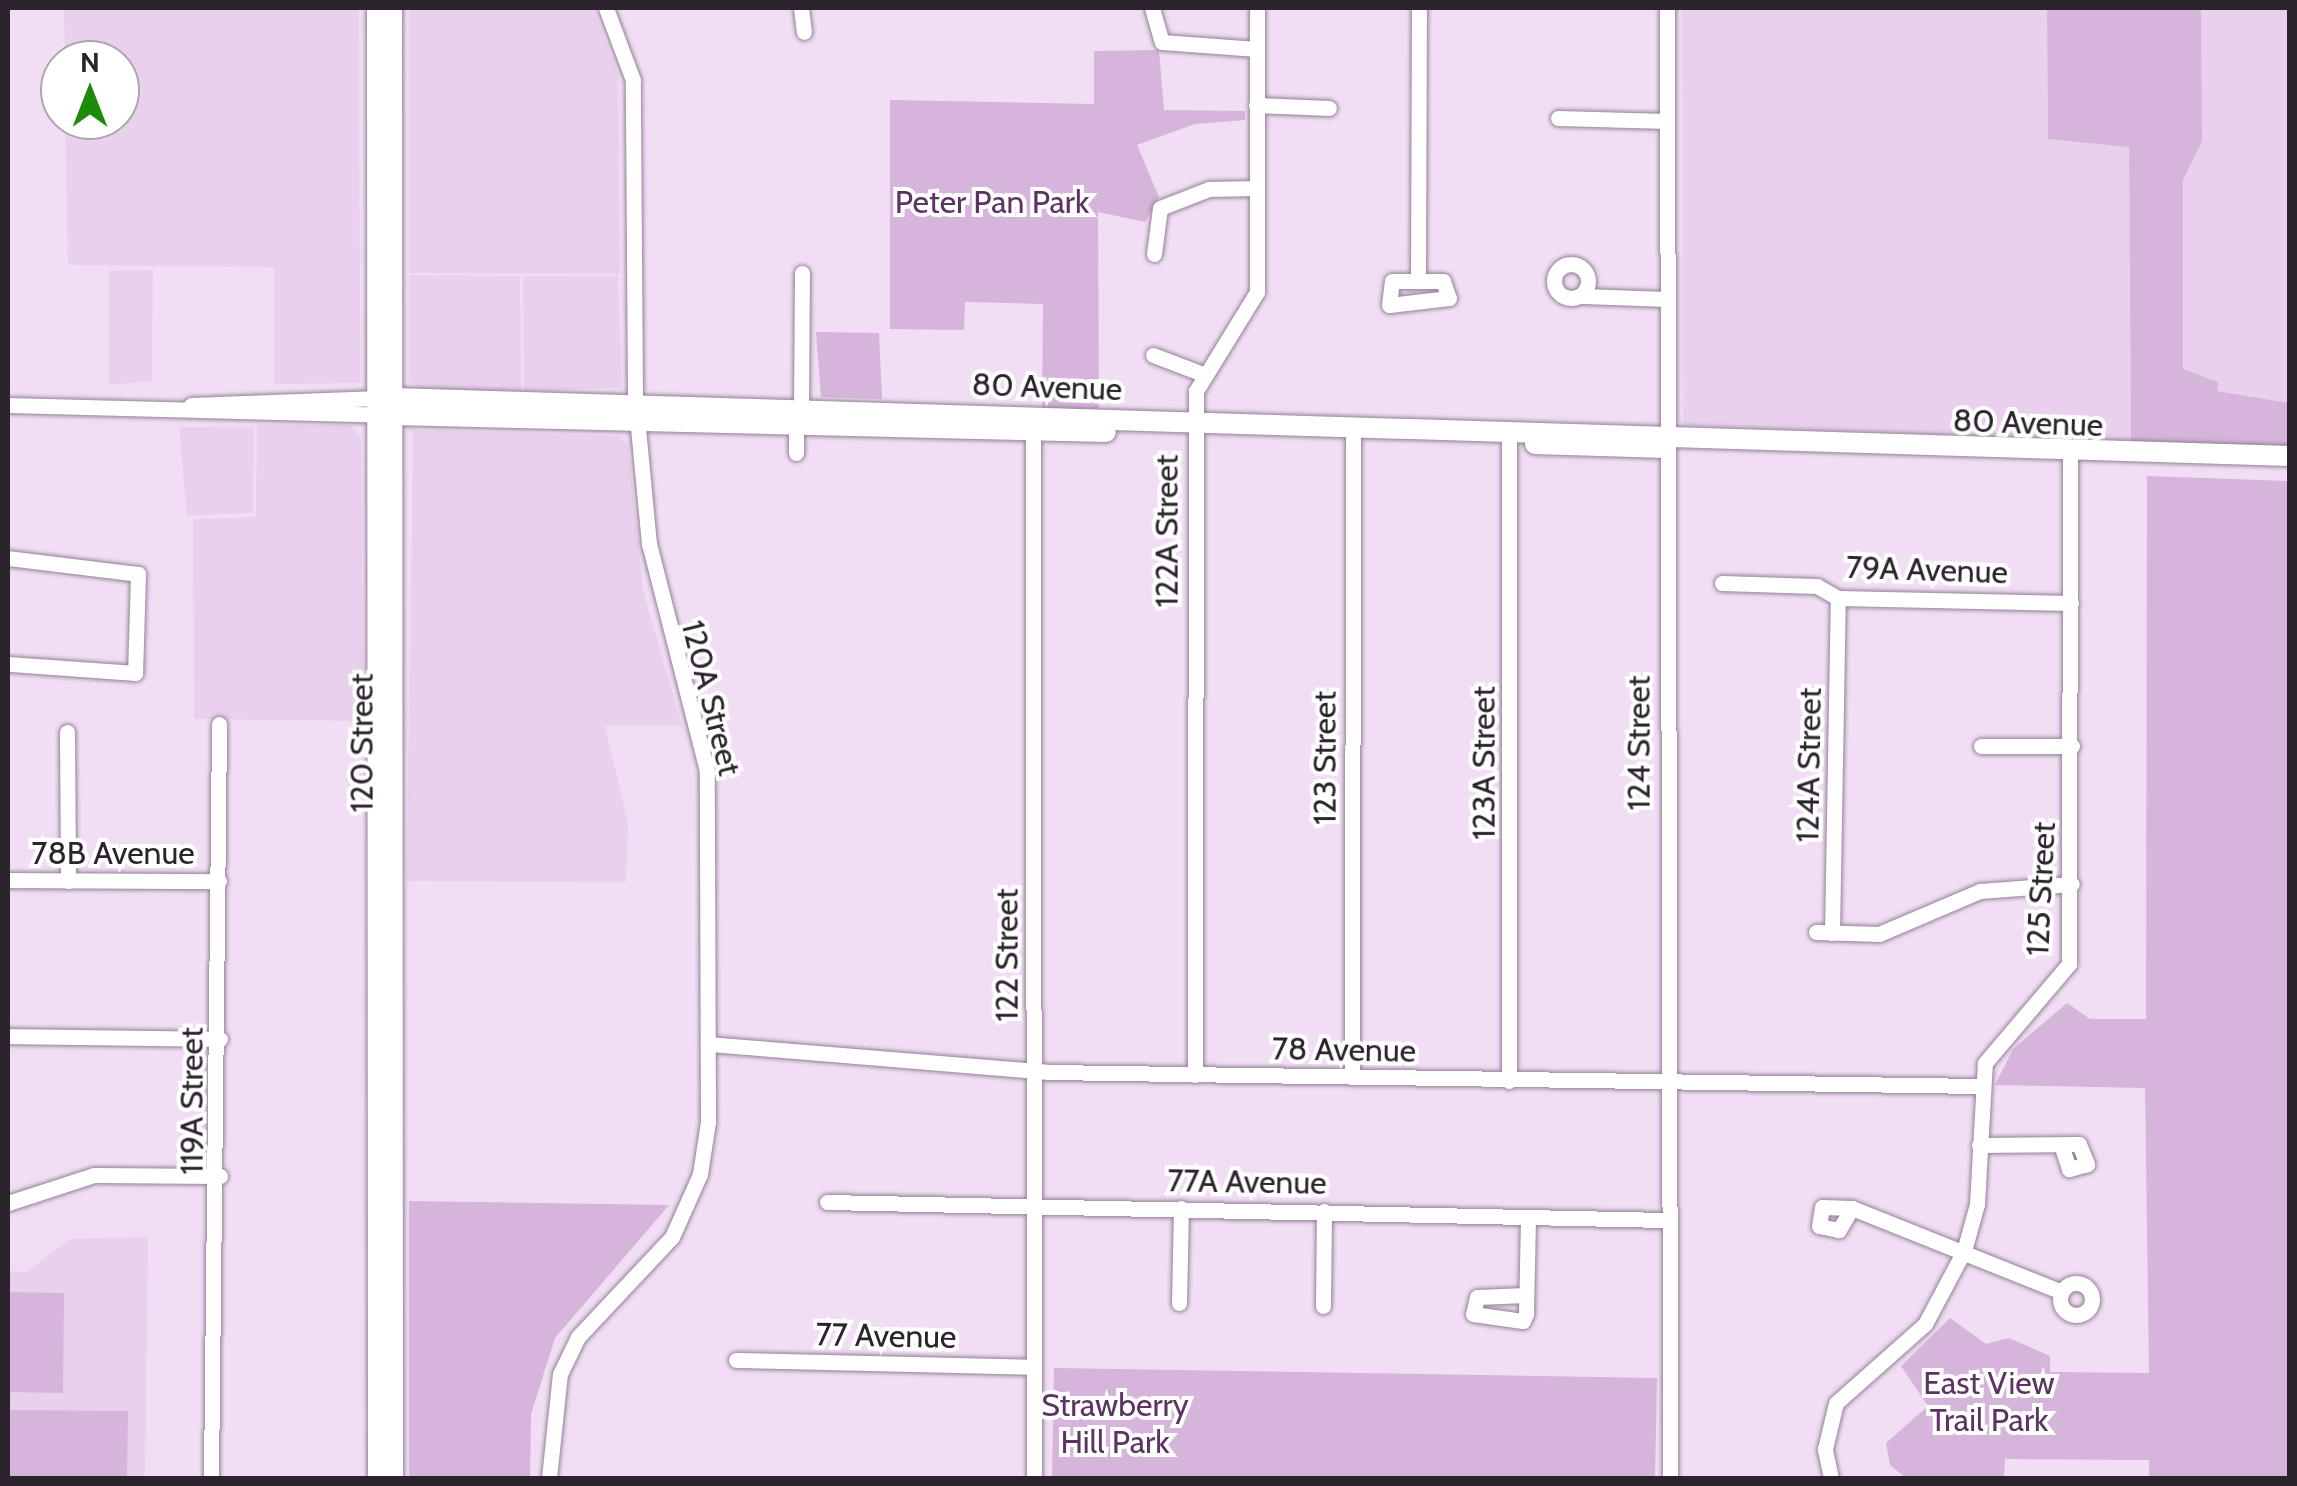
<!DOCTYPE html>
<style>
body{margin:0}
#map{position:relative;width:2297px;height:1486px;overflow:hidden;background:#f1def5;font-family:Cabin,sans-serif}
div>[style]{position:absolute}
.built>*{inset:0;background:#e9d0ed}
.green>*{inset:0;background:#d5b5da}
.roads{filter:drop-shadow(0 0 2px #938196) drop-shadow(0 0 2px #938196)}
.minor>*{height:15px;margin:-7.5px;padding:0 7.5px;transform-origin:7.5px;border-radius:7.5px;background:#fff}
.minor>.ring{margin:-7.5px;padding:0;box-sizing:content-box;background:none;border:15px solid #fff;border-radius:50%}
.major>*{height:20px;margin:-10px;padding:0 10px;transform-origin:10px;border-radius:10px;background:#fff}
span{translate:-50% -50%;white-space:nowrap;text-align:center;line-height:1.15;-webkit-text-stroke:8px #fff;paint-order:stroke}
.park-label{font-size:32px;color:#5d3364}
.street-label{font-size:32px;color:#2b242c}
.frame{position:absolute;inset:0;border:10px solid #2b242c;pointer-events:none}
.north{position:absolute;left:40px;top:40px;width:100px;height:100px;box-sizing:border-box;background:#fff;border:2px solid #aaa7ab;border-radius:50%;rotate:0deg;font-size:28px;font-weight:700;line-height:40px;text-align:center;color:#2b242c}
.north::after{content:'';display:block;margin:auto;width:35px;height:45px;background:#1d8b0a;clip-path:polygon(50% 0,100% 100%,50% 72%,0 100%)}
</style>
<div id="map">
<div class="built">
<div style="clip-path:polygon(64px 8px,359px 8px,360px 383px,274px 384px,274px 267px,68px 265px,65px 120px,120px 120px,120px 60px,65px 60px)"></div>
<div style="clip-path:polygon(409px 8px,593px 8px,618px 75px,620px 274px,409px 273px)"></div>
<div style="clip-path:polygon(1682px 8px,2047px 8px,2048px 139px,2129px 146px,2131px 442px,1683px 425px)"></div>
<div style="clip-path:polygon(2201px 8px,2289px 8px,2289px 403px,2217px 391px,2183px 369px,2183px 180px,2202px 141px)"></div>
<div style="clip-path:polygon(153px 270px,152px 381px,109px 385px,109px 271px)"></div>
<div style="clip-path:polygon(409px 275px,520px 276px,521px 391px,419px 388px,409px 379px)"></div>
<div style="clip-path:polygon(523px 276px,618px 276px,622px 388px,524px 391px)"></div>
<div style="clip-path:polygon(257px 425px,350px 425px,361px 438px,363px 721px,194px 719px,193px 519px,256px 517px)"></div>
<div style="clip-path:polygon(179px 427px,254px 427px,253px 513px,187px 516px)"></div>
<div style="clip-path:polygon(413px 430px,620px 436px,628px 445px,643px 590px,682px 726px,605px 726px,628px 823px,626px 882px,407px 881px)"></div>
<div style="clip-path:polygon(148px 1237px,145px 1478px,8px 1478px,8px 1271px,27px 1272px,70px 1239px)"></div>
</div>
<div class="green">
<div style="clip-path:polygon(2047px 8px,2201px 8px,2202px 141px,2183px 180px,2183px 369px,2218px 382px,2217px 391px,2289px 403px,2289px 447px,2131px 442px,2129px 147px,2048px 139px)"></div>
<div style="clip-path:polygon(1159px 50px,1164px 110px,1245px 111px,1245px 120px,1195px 124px,1137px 145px,1159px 197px,1145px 222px,1098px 212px,1099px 414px,1042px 413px,1043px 304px,965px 302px,964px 330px,890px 329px,890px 100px,1094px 104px,1094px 51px)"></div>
<div style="clip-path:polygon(816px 332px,879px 333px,882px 399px,821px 397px)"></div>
<div style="clip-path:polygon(2147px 476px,2289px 481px,2289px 1478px,2149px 1478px,2149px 1460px,2005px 1459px,2004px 1478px,1906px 1478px,1890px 1465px,1886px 1443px,1928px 1406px,1901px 1366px,1950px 1318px,1986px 1344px,2009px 1338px,2050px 1356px,2050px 1372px,2149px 1373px,2145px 1088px,1995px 1085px,2013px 1049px,2067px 1003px,2090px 1019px,2146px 1019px)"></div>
<div style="clip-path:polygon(409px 1201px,669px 1205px,555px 1338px,531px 1414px,530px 1478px,409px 1478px)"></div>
<div style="clip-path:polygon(8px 1292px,64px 1293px,63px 1393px,8px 1392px)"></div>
<div style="clip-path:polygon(1054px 1368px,1657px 1378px,1655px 1478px,1052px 1478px)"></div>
<div style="clip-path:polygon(8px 1410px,128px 1411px,127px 1478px,8px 1478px)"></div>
</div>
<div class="roads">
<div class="minor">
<div style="left:801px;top:8px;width:24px;rotate:83deg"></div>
<div style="left:1152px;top:8px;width:35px;rotate:74deg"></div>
<div style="left:1162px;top:42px;width:95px;rotate:4.2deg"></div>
<div style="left:1667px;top:8px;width:1470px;rotate:89.88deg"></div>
<div style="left:1256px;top:105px;width:73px;rotate:2.4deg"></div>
<div style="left:1558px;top:118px;width:109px;rotate:1.6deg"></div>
<div style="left:1154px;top:254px;width:46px;rotate:-82.6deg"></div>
<div style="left:1160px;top:208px;width:53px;rotate:-21.2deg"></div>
<div style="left:1209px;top:189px;width:47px;rotate:-1.2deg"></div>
<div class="ring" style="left:1554px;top:264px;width:19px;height:19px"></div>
<div style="left:1392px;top:281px;width:51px"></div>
<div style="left:1443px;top:281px;width:18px;rotate:71deg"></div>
<div style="left:1449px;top:298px;width:60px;rotate:173.3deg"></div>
<div style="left:1389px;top:305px;width:24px;rotate:-83deg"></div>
<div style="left:1418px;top:281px;width:273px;rotate:-89.8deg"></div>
<div style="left:1583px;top:296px;width:84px;rotate:2deg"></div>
<div style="left:1153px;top:355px;width:50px;rotate:21deg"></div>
<div style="left:8px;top:405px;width:376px;rotate:1.5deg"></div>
<div style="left:191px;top:405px;width:195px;rotate:-2.1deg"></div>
<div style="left:801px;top:410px;width:137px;rotate:-89.6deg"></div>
<div style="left:796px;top:425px;width:28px;rotate:90deg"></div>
<div style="left:1033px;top:432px;width:1046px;rotate:89.95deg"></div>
<div style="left:8px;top:558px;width:131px;rotate:7deg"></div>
<div style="left:138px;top:574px;width:99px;rotate:91.7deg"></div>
<div style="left:135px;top:673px;width:127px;rotate:-175.9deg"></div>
<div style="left:1722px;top:583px;width:95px;rotate:1.8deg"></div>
<div style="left:1817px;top:586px;width:24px;rotate:30deg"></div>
<div style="left:1838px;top:598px;width:233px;rotate:1.2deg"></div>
<div style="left:67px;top:732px;width:149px;rotate:89.6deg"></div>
<div style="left:1981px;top:746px;width:91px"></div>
<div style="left:8px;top:880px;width:211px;rotate:0.3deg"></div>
<div style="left:1816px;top:932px;width:63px;rotate:1.8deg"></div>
<div style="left:1879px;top:934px;width:110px;rotate:-23.1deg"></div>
<div style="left:1980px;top:891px;width:92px;rotate:-4.4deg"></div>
<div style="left:1832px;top:933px;width:335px;rotate:-89deg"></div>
<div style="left:8px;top:1036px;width:212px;rotate:0.8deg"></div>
<div style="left:709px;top:1044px;width:340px;rotate:4.7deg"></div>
<div style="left:1048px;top:1072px;width:932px;rotate:0.86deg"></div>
<div style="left:1195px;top:1075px;width:684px;rotate:-89.92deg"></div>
<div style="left:1196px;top:391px;width:116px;rotate:-58.4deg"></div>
<div style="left:1257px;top:292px;width:284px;rotate:-90deg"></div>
<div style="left:1352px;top:1077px;width:639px;rotate:-89.91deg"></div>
<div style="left:1509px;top:1081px;width:638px;rotate:-90deg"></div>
<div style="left:1979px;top:1145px;width:100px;rotate:-0.6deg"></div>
<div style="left:2079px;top:1144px;width:22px;rotate:68deg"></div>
<div style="left:2087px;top:1164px;width:19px;rotate:164deg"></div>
<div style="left:2069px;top:1169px;width:22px;rotate:-108deg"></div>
<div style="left:827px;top:1202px;width:841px;rotate:1.23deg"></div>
<div style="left:8px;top:1203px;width:90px;rotate:-18deg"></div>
<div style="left:94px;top:1175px;width:126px;rotate:0.5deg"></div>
<div style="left:1852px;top:1208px;width:26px;rotate:121deg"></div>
<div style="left:1839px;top:1230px;width:20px;rotate:-169deg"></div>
<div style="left:1819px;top:1226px;width:19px;rotate:-81deg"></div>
<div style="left:1822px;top:1207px;width:30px;rotate:2deg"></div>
<div style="left:1852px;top:1208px;width:226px;rotate:21.8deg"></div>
<div class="ring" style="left:2060px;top:1283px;width:17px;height:17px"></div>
<div style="left:1526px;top:1295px;width:49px;rotate:177.7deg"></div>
<div style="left:1477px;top:1297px;width:17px;rotate:103deg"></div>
<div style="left:1473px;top:1314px;width:50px;rotate:8deg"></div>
<div style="left:1523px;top:1321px;width:8px;rotate:-67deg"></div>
<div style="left:1526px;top:1314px;width:97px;rotate:-88.8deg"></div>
<div style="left:1179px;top:1303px;width:95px;rotate:-88.8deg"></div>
<div style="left:1323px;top:1306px;width:95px;rotate:-89.4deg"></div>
<div style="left:736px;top:1360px;width:298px;rotate:1.3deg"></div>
<div style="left:211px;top:1478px;width:754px;rotate:-89.39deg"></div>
<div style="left:549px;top:1478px;width:105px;rotate:-84deg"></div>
<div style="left:560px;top:1374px;width:41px;rotate:-64.1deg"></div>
<div style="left:578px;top:1337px;width:137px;rotate:-46.8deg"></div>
<div style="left:672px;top:1237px;width:69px;rotate:-66deg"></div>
<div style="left:700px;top:1174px;width:53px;rotate:-81.3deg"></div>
<div style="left:708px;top:1122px;width:351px;rotate:-90.2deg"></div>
<div style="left:707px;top:771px;width:234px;rotate:-104.3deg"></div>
<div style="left:649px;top:544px;width:149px;rotate:-95.4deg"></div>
<div style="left:635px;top:396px;width:316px;rotate:-90.4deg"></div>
<div style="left:633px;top:80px;width:77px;rotate:-110.6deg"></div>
<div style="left:1831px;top:1478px;width:30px;rotate:-102deg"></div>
<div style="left:1825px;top:1449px;width:47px;rotate:-76.6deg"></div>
<div style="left:1836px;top:1403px;width:119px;rotate:-41.6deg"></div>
<div style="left:1925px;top:1324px;width:83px;rotate:-61.9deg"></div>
<div style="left:1964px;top:1251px;width:49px;rotate:-74.5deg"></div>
<div style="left:1977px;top:1204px;width:141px;rotate:-86.8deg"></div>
<div style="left:1985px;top:1063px;width:130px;rotate:-49.7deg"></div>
<div style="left:2069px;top:964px;width:509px;rotate:-89.89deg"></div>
</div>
<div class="major">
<div style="left:377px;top:8px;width:1470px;rotate:89.96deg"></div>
<div style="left:392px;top:8px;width:1470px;rotate:89.96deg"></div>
<div style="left:393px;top:398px;width:1898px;rotate:1.75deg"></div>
<div style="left:393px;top:415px;width:713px;rotate:1.37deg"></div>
<div style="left:1535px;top:444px;width:131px;rotate:1.7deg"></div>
</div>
</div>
<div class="park-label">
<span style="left:992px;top:202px">Peter Pan Park</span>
<span style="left:1989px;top:1402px">East View<br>Trail Park</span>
<span style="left:1115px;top:1424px">Strawberry<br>Hill Park</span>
</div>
<div class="street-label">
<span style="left:1047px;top:387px;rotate:2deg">80 Avenue</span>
<span style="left:2028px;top:423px;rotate:2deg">80 Avenue</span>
<span style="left:1167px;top:531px;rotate:-90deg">122A Street</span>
<span style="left:1927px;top:570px;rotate:2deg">79A Avenue</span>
<span style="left:711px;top:698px;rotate:76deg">120A Street</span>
<span style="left:362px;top:743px;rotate:-90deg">120 Street</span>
<span style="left:1639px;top:743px;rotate:-90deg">124 Street</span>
<span style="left:1325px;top:758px;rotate:-90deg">123 Street</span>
<span style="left:1484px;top:763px;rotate:-90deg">123A Street</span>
<span style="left:1809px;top:765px;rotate:-89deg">124A Street</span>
<span style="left:113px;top:853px">78B Avenue</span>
<span style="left:2041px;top:889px;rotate:-87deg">125 Street</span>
<span style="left:1007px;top:955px;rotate:-90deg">122 Street</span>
<span style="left:1344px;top:1050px;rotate:1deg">78 Avenue</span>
<span style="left:192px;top:1101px;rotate:-90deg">119A Street</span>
<span style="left:1247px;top:1182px;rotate:1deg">77A Avenue</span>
<span style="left:886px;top:1336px;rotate:1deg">77 Avenue</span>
</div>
<div class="frame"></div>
<div class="north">N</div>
</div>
